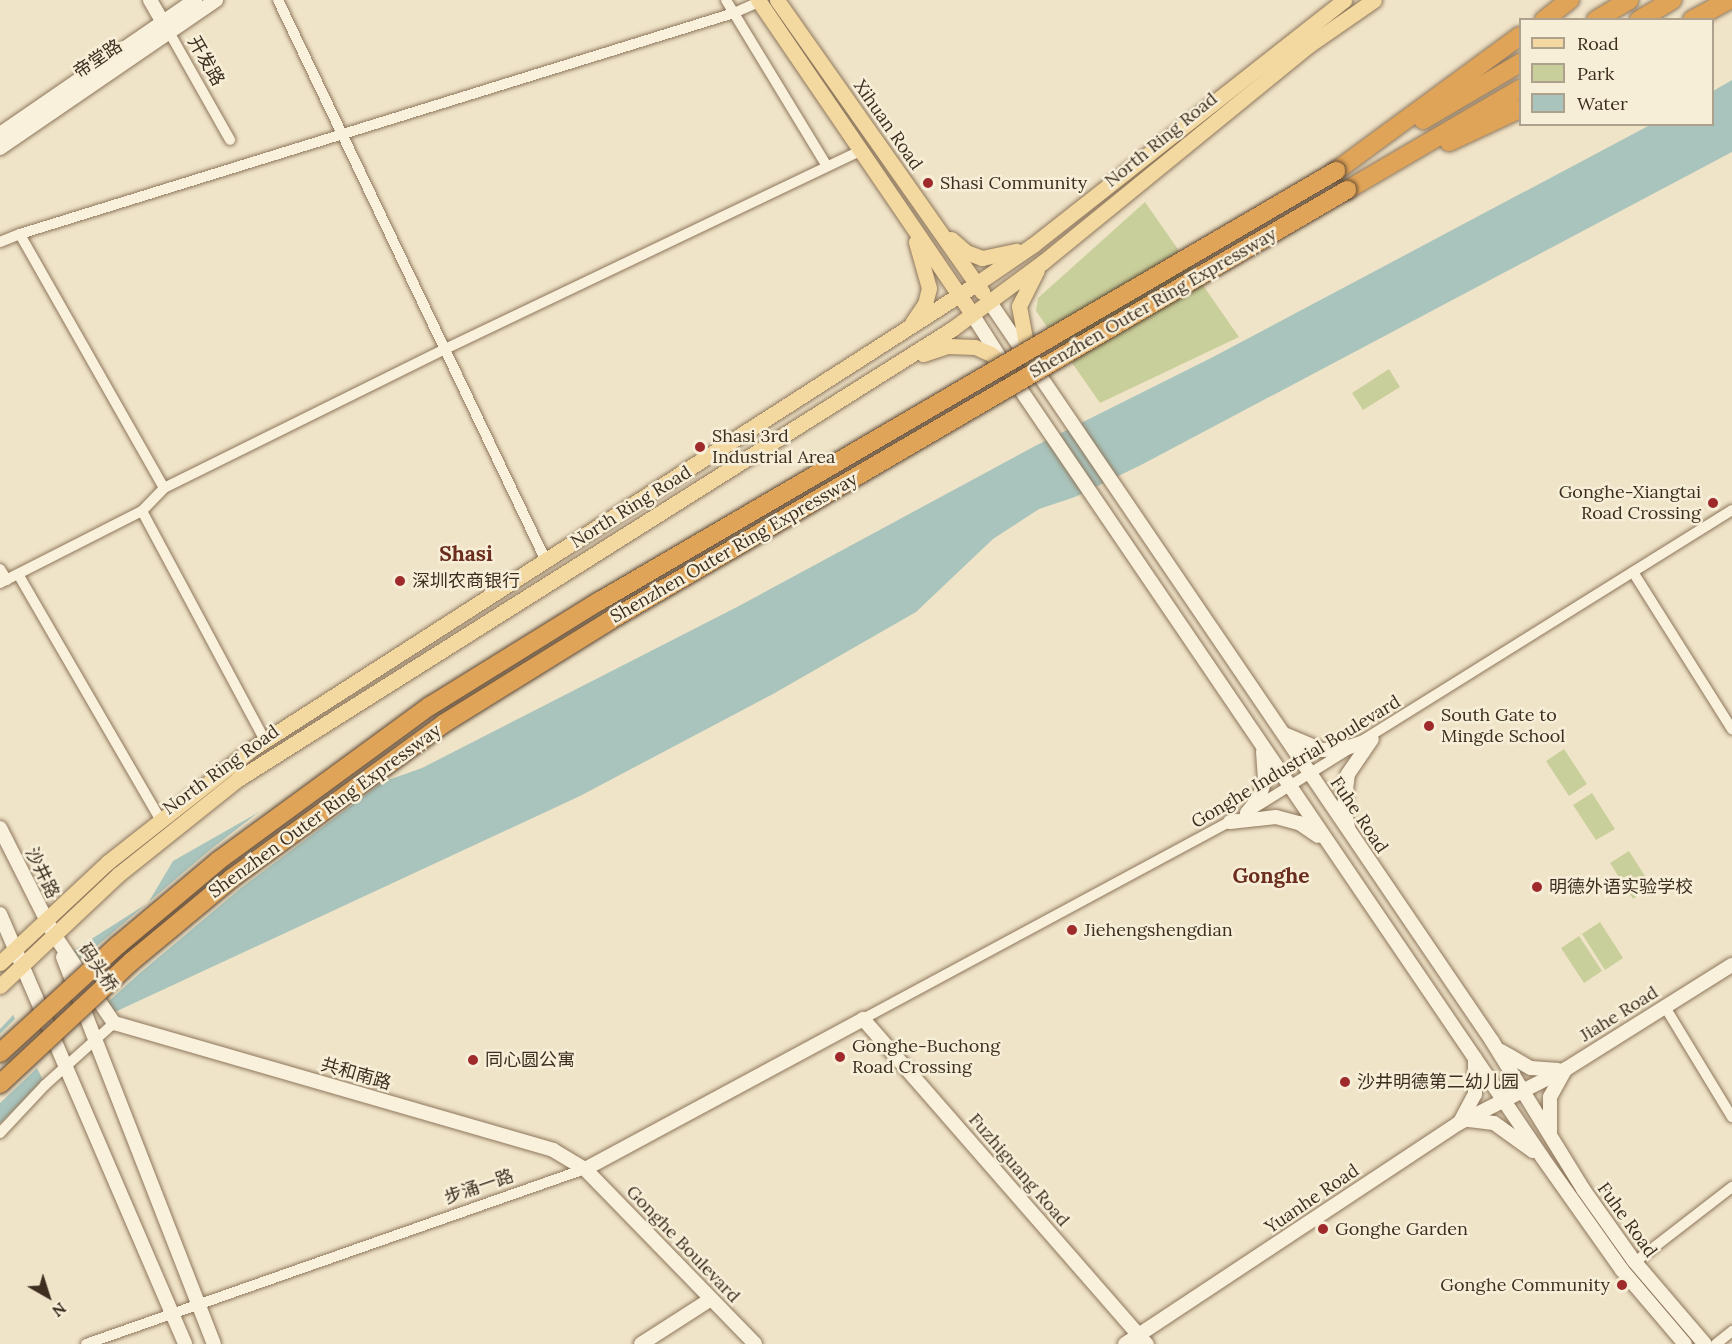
<!DOCTYPE html>
<meta charset="utf-8">
<style>
body{margin:0}
#map{position:relative;width:1732px;height:1344px;overflow:hidden;background:#f0e4c8;font-family:Lora,"Noto Sans SC",serif}
div>[style]{position:absolute}
.green>*{inset:0;background:#c9cf9b}
.water>*{inset:0;background:#a9c4bc}
.pier>*{inset:0;background:#f0e4c8}
.roads{filter:drop-shadow(0 0 2px #8d765c) drop-shadow(0 0 2px #8d765c)}
.street>*{height:10px;margin:-5px;padding:0 5px;transform-origin:5px;border-radius:5px;background:#faf1dc}
.secondary>*{height:14px;margin:-7px;padding:0 7px;transform-origin:7px;border-radius:7px;background:#faf1dc}
.primary>*{height:15px;margin:-7.5px;padding:0 7.5px;transform-origin:7.5px;border-radius:7.5px;background:#f3d9a0}
.highway>*{height:18px;margin:-9px;padding:0 9px;transform-origin:9px;border-radius:9px;background:#e0a458}
.bridges{filter:drop-shadow(0 0 2px #5b4430) drop-shadow(0 0 2px #5b4430)}
.highway-bridge>*{height:18px;margin:-9px;padding:0 9px;transform-origin:9px;border-radius:9px;background:#e0a458}
.dots>*{width:16px;height:16px;translate:-50% -50%;box-sizing:border-box;border:3px solid #f7eed8;border-radius:50%}
span{translate:-50% -50%;white-space:nowrap;text-align:center;line-height:1.15;-webkit-text-stroke:5px #f7eed8;paint-order:stroke}
.street-label{font-size:18px;color:#3d2e20}
.poi-label{font-size:18px;color:#3d2e20}
.left{translate:0 -50%;text-align:left}
.right{translate:-100% -50%;text-align:right}
.quarter-label{font-size:21px;color:#6b2e1e;font-weight:700}
.legend{position:absolute;left:1519px;top:18px;width:195px;height:108px;box-sizing:border-box;background:#f7eed8;border:2px solid #ada18e;margin:0;padding:8px 10px;list-style:none;font-size:18px;color:#3d2e20}
.legend li{display:flex;align-items:center;gap:12px;height:30px}
.legend b{width:30px;border:2px solid #ada18e}
.north{position:absolute;left:18px;top:1266px;width:60px;height:60px;-webkit-text-stroke:4px #f7eed8;paint-order:stroke;rotate:141deg;font-size:16px;font-weight:700;line-height:24px;text-align:center;color:#3d2e20}
.north::after{content:'';display:block;margin:auto;width:21px;height:27px;background:#3d2e20;clip-path:polygon(50% 0,100% 100%,50% 72%,0 100%)}
</style>
<div id="map">
<div class="green">
<div style="clip-path:polygon(1145px 202px,1239px 337px,1100px 403px,1036px 311px,1038px 298px)"></div>
<div style="clip-path:polygon(1389px 369px,1400px 387px,1363px 410px,1352px 393px)"></div>
<div style="clip-path:polygon(1564px 749px,1587px 784px,1569px 796px,1546px 761px)"></div>
<div style="clip-path:polygon(1592px 793px,1615px 829px,1596px 840px,1573px 805px)"></div>
<div style="clip-path:polygon(1629px 851px,1652px 887px,1633px 899px,1610px 863px)"></div>
<div style="clip-path:polygon(1600px 922px,1623px 958px,1605px 970px,1582px 934px)"></div>
<div style="clip-path:polygon(1579px 936px,1602px 971px,1584px 983px,1561px 948px)"></div>
</div>
<div class="water">
<div style="clip-path:polygon(1732px 80px,1732px 152px,1141px 465px,1075px 497px,1039px 509px,993px 539px,916px 612px,773px 694px,580px 796px,102px 1018px,0 1124px,0 1029px,74px 950px,148px 903px,173px 861px,303px 787px,391px 779px,422px 768px,737px 607px,1035px 446px,1213px 357px,1650px 125px,1712px 124px,1713px 91px)"></div>
</div>
<div class="pier">
<div style="clip-path:polygon(391px 776px,241px 888px,141px 972px,99px 1010px,104px 1021px,44px 1082px,37px 1068px,0 1103px,0 1034px,15px 1019px,12px 1011px,71px 948px,78px 962px,210px 850px,273px 801px,301px 784px)"></div>
</div>
<div class="roads">
<div class="street">
<div style="left:278px;top:0;width:624px;rotate:64.46deg"></div>
<div style="left:726px;top:0;width:194px;rotate:58.7deg"></div>
<div style="left:169px;top:32px;width:124px;rotate:60.5deg"></div>
<div style="left:0;top:242px;width:22px;rotate:-22deg"></div>
<div style="left:164px;top:488px;width:292px;rotate:-119.6deg"></div>
<div style="left:20px;top:234px;width:747px;rotate:-17.2deg"></div>
<div style="left:734px;top:13px;width:27px;rotate:-24deg"></div>
<div style="left:142px;top:511px;width:260px;rotate:61.8deg"></div>
<div style="left:0;top:569px;width:13px;rotate:58deg"></div>
<div style="left:1633px;top:572px;width:186px;rotate:57.8deg"></div>
<div style="left:18px;top:574px;width:283px;rotate:59.9deg"></div>
<div style="left:0;top:583px;width:159px;rotate:-26.9deg"></div>
<div style="left:142px;top:511px;width:32px;rotate:-46deg"></div>
<div style="left:164px;top:488px;width:313px;rotate:-26.3deg"></div>
<div style="left:445px;top:349px;width:460px;rotate:-25.5deg"></div>
<div style="left:1251px;top:810px;width:567px;rotate:-31.95deg"></div>
<div style="left:1665px;top:1007px;width:129px;rotate:58.7deg"></div>
<div style="left:863px;top:1019px;width:422px;rotate:-28.3deg"></div>
<div style="left:0;top:1133px;width:66px;rotate:-46.8deg"></div>
<div style="left:45px;top:1085px;width:93px;rotate:-41.9deg"></div>
<div style="left:1635px;top:1262px;width:123px;rotate:-37.7deg"></div>
<div style="left:86px;top:1344px;width:529px;rotate:-19.33deg"></div>
<div style="left:1716px;top:1344px;width:21px;rotate:-39deg"></div>
</div>
<div class="secondary">
<div style="left:150px;top:0;width:32px;rotate:60deg"></div>
<div style="left:0;top:134px;width:237px;rotate:-34.5deg"></div>
<div style="left:0;top:148px;width:262px;rotate:-34.4deg"></div>
<div style="left:989px;top:301px;width:895px;rotate:55.79deg"></div>
<div style="left:1492px;top:1041px;width:174px;rotate:58.4deg"></div>
<div style="left:1583px;top:1189px;width:88px;rotate:54.7deg"></div>
<div style="left:1634px;top:1261px;width:109px;rotate:49.5deg"></div>
<div style="left:972px;top:314px;width:56px;rotate:57.4deg"></div>
<div style="left:1012px;top:377px;width:943px;rotate:55.8deg"></div>
<div style="left:1542px;top:1157px;width:138px;rotate:54.7deg"></div>
<div style="left:1622px;top:1270px;width:97px;rotate:49.6deg"></div>
<div style="left:1284px;top:734px;width:41px;rotate:22.8deg"></div>
<div style="left:1322px;top:750px;width:21px;rotate:-3deg"></div>
<div style="left:1343px;top:749px;width:25px;rotate:-18deg"></div>
<div style="left:1247px;top:813px;width:19px;rotate:-51deg"></div>
<div style="left:1259px;top:798px;width:19px;rotate:-72deg"></div>
<div style="left:1265px;top:780px;width:28px;rotate:-94deg"></div>
<div style="left:1230px;top:822px;width:46px;rotate:-6.2deg"></div>
<div style="left:1276px;top:817px;width:24px;rotate:15deg"></div>
<div style="left:1299px;top:823px;width:23px;rotate:34deg"></div>
<div style="left:1348px;top:827px;width:21px;rotate:-101deg"></div>
<div style="left:1344px;top:806px;width:32px;rotate:-83deg"></div>
<div style="left:1348px;top:774px;width:42px;rotate:-55.6deg"></div>
<div style="left:0;top:828px;width:118px;rotate:63.2deg"></div>
<div style="left:53px;top:933px;width:109px;rotate:55.9deg"></div>
<div style="left:114px;top:1023px;width:457px;rotate:16.1deg"></div>
<div style="left:553px;top:1150px;width:37px;rotate:31deg"></div>
<div style="left:585px;top:1169px;width:244px;rotate:45.8deg"></div>
<div style="left:0;top:914px;width:468px;rotate:66.7deg"></div>
<div style="left:63px;top:957px;width:415px;rotate:68.7deg"></div>
<div style="left:1501px;top:1051px;width:34px;rotate:30deg"></div>
<div style="left:1531px;top:1068px;width:27px;rotate:4deg"></div>
<div style="left:1469px;top:1120px;width:25px;rotate:7deg"></div>
<div style="left:1494px;top:1123px;width:48px;rotate:35.7deg"></div>
<div style="left:1460px;top:1122px;width:32px;rotate:-62deg"></div>
<div style="left:1475px;top:1094px;width:36px;rotate:-90deg"></div>
<div style="left:1550px;top:1134px;width:37px;rotate:-90deg"></div>
<div style="left:1550px;top:1097px;width:31px;rotate:-61deg"></div>
<div style="left:585px;top:1169px;width:316px;rotate:-28.3deg"></div>
<div style="left:863px;top:1019px;width:432px;rotate:48.9deg"></div>
<div style="left:641px;top:1344px;width:83px;rotate:-32.7deg"></div>
<div style="left:1125px;top:1344px;width:400px;rotate:-33.5deg"></div>
<div style="left:1459px;top:1123px;width:120px;rotate:-26.8deg"></div>
<div style="left:1566px;top:1069px;width:196px;rotate:-32.1deg"></div>
</div>
<div class="primary">
<div style="left:758px;top:0;width:380px;rotate:55.7deg"></div>
<div style="left:777px;top:0;width:357px;rotate:54.9deg"></div>
<div style="left:951px;top:239px;width:20px;rotate:41deg"></div>
<div style="left:966px;top:252px;width:17px;rotate:21deg"></div>
<div style="left:982px;top:258px;width:35px;rotate:-12deg"></div>
<div style="left:912px;top:323px;width:23px;rotate:-56deg"></div>
<div style="left:925px;top:304px;width:16px;rotate:-76deg"></div>
<div style="left:929px;top:288px;width:48px;rotate:-105.8deg"></div>
<div style="left:923px;top:354px;width:26px;rotate:-18deg"></div>
<div style="left:948px;top:346px;width:27px;rotate:2deg"></div>
<div style="left:975px;top:347px;width:17px;rotate:24deg"></div>
<div style="left:991px;top:354px;width:25px;rotate:45deg"></div>
<div style="left:1029px;top:360px;width:55px;rotate:-100.5deg"></div>
<div style="left:1019px;top:306px;width:40px;rotate:-63.4deg"></div>
<div style="left:0;top:963px;width:148px;rotate:-43.1deg"></div>
<div style="left:108px;top:862px;width:184px;rotate:-38.2deg"></div>
<div style="left:253px;top:748px;width:859px;rotate:-32.69deg"></div>
<div style="left:976px;top:284px;width:69px;rotate:-34.4deg"></div>
<div style="left:1033px;top:245px;width:396px;rotate:-38.2deg"></div>
<div style="left:0;top:986px;width:163px;rotate:-43.3deg"></div>
<div style="left:119px;top:874px;width:152px;rotate:-38.6deg"></div>
<div style="left:238px;top:779px;width:844px;rotate:-32.22deg"></div>
<div style="left:952px;top:329px;width:113px;rotate:-36.4deg"></div>
<div style="left:1043px;top:262px;width:343px;rotate:-39.2deg"></div>
<div style="left:1309px;top:45px;width:79px;rotate:-34.7deg"></div>
</div>
<div class="highway">
<div style="left:1544px;top:20px;width:33px;rotate:-38deg"></div>
<div style="left:1596px;top:20px;width:39px;rotate:-31deg"></div>
<div style="left:1639px;top:20px;width:39px;rotate:-31deg"></div>
<div style="left:1692px;top:20px;width:42px;rotate:-28.4deg"></div>
<div style="left:1423px;top:120px;width:113px;rotate:-30.4deg"></div>
<div style="left:1449px;top:142px;width:78px;rotate:-24.9deg"></div>
<div style="left:1336px;top:171px;width:228px;rotate:-36.3deg"></div>
<div style="left:1347px;top:190px;width:200px;rotate:-30.3deg"></div>
</div>
</div>
<div class="bridges">
<div class="highway-bridge">
<div style="left:0;top:1053px;width:160px;rotate:-42.5deg"></div>
<div style="left:118px;top:945px;width:131px;rotate:-40deg"></div>
<div style="left:218px;top:861px;width:263px;rotate:-36.2deg"></div>
<div style="left:430px;top:706px;width:198px;rotate:-31.8deg"></div>
<div style="left:598px;top:602px;width:855px;rotate:-30.29deg"></div>
<div style="left:0;top:1084px;width:180px;rotate:-43deg"></div>
<div style="left:132px;top:961px;width:130px;rotate:-39.7deg"></div>
<div style="left:232px;top:878px;width:261px;rotate:-36.1deg"></div>
<div style="left:443px;top:724px;width:195px;rotate:-31.8deg"></div>
<div style="left:609px;top:621px;width:855px;rotate:-30.29deg"></div>
</div>
</div>
<div class="dots">
<div style="left:928px;top:183px;background:#9e2a2b"></div>
<div style="left:700px;top:447px;background:#9e2a2b"></div>
<div style="left:1713px;top:503px;background:#9e2a2b"></div>
<div style="left:400px;top:581px;background:#9e2a2b"></div>
<div style="left:1429px;top:726px;background:#9e2a2b"></div>
<div style="left:1537px;top:887px;background:#9e2a2b"></div>
<div style="left:1072px;top:930px;background:#9e2a2b"></div>
<div style="left:840px;top:1057px;background:#9e2a2b"></div>
<div style="left:473px;top:1060px;background:#9e2a2b"></div>
<div style="left:1345px;top:1082px;background:#9e2a2b"></div>
<div style="left:1323px;top:1229px;background:#9e2a2b"></div>
<div style="left:1622px;top:1285px;background:#9e2a2b"></div>
</div>
<div class="street-label">
<span style="left:98px;top:59px;rotate:-34deg">帝堂路</span>
<span style="left:206px;top:61px;rotate:60deg">开发路</span>
<span style="left:888px;top:125px;rotate:55deg">Xihuan Road</span>
<span style="left:1161px;top:140px;rotate:-39deg">North Ring Road</span>
<span style="left:1153px;top:303px;rotate:-30deg">Shenzhen Outer Ring Expressway</span>
<span style="left:631px;top:507px;rotate:-32deg">North Ring Road</span>
<span style="left:734px;top:548px;rotate:-30deg">Shenzhen Outer Ring Expressway</span>
<span style="left:1296px;top:762px;rotate:-31deg">Gonghe Industrial Boulevard</span>
<span style="left:221px;top:770px;rotate:-36deg">North Ring Road</span>
<span style="left:325px;top:811px;rotate:-36deg">Shenzhen Outer Ring Expressway</span>
<span style="left:1359px;top:815px;rotate:56deg">Fuhe Road</span>
<span style="left:42px;top:873px;rotate:64deg">沙井路</span>
<span style="left:98px;top:968px;rotate:56deg">码头桥</span>
<span style="left:1619px;top:1014px;rotate:-32deg">Jiahe Road</span>
<span style="left:356px;top:1074px;rotate:16deg">共和南路</span>
<span style="left:1019px;top:1170px;rotate:49deg">Fuzhiguang Road</span>
<span style="left:479px;top:1187px;rotate:-19deg">步涌一路</span>
<span style="left:1312px;top:1199px;rotate:-34deg">Yuanhe Road</span>
<span style="left:1627px;top:1220px;rotate:54deg">Fuhe Road</span>
<span style="left:683px;top:1244px;rotate:46deg">Gonghe Boulevard</span>
</div>
<div class="poi-label">
<span class="left" style="left:940px;top:183px">Shasi Community</span>
<span class="left" style="left:712px;top:447px">Shasi 3rd<br>Industrial Area</span>
<span class="right" style="left:1701px;top:503px">Gonghe-Xiangtai<br>Road Crossing</span>
<span class="left" style="left:412px;top:581px">深圳农商银行</span>
<span class="left" style="left:1441px;top:726px">South Gate to<br>Mingde School</span>
<span class="left" style="left:1549px;top:887px">明德外语实验学校</span>
<span class="left" style="left:1084px;top:930px">Jiehengshengdian</span>
<span class="left" style="left:852px;top:1057px">Gonghe-Buchong<br>Road Crossing</span>
<span class="left" style="left:485px;top:1060px">同心圆公寓</span>
<span class="left" style="left:1357px;top:1082px">沙井明德第二幼儿园</span>
<span class="left" style="left:1335px;top:1229px">Gonghe Garden</span>
<span class="right" style="left:1610px;top:1285px">Gonghe Community</span>
</div>
<div class="quarter-label">
<span style="left:466px;top:554px">Shasi</span>
<span style="left:1271px;top:876px">Gonghe</span>
</div>
<ul class="legend">
<li><b style="height:8px;background:#f3d9a0"></b>Road</li>
<li><b style="height:16px;background:#c9cf9b"></b>Park</li>
<li><b style="height:16px;background:#a9c4bc"></b>Water</li>
</ul>
<div class="north">N</div>
</div>
